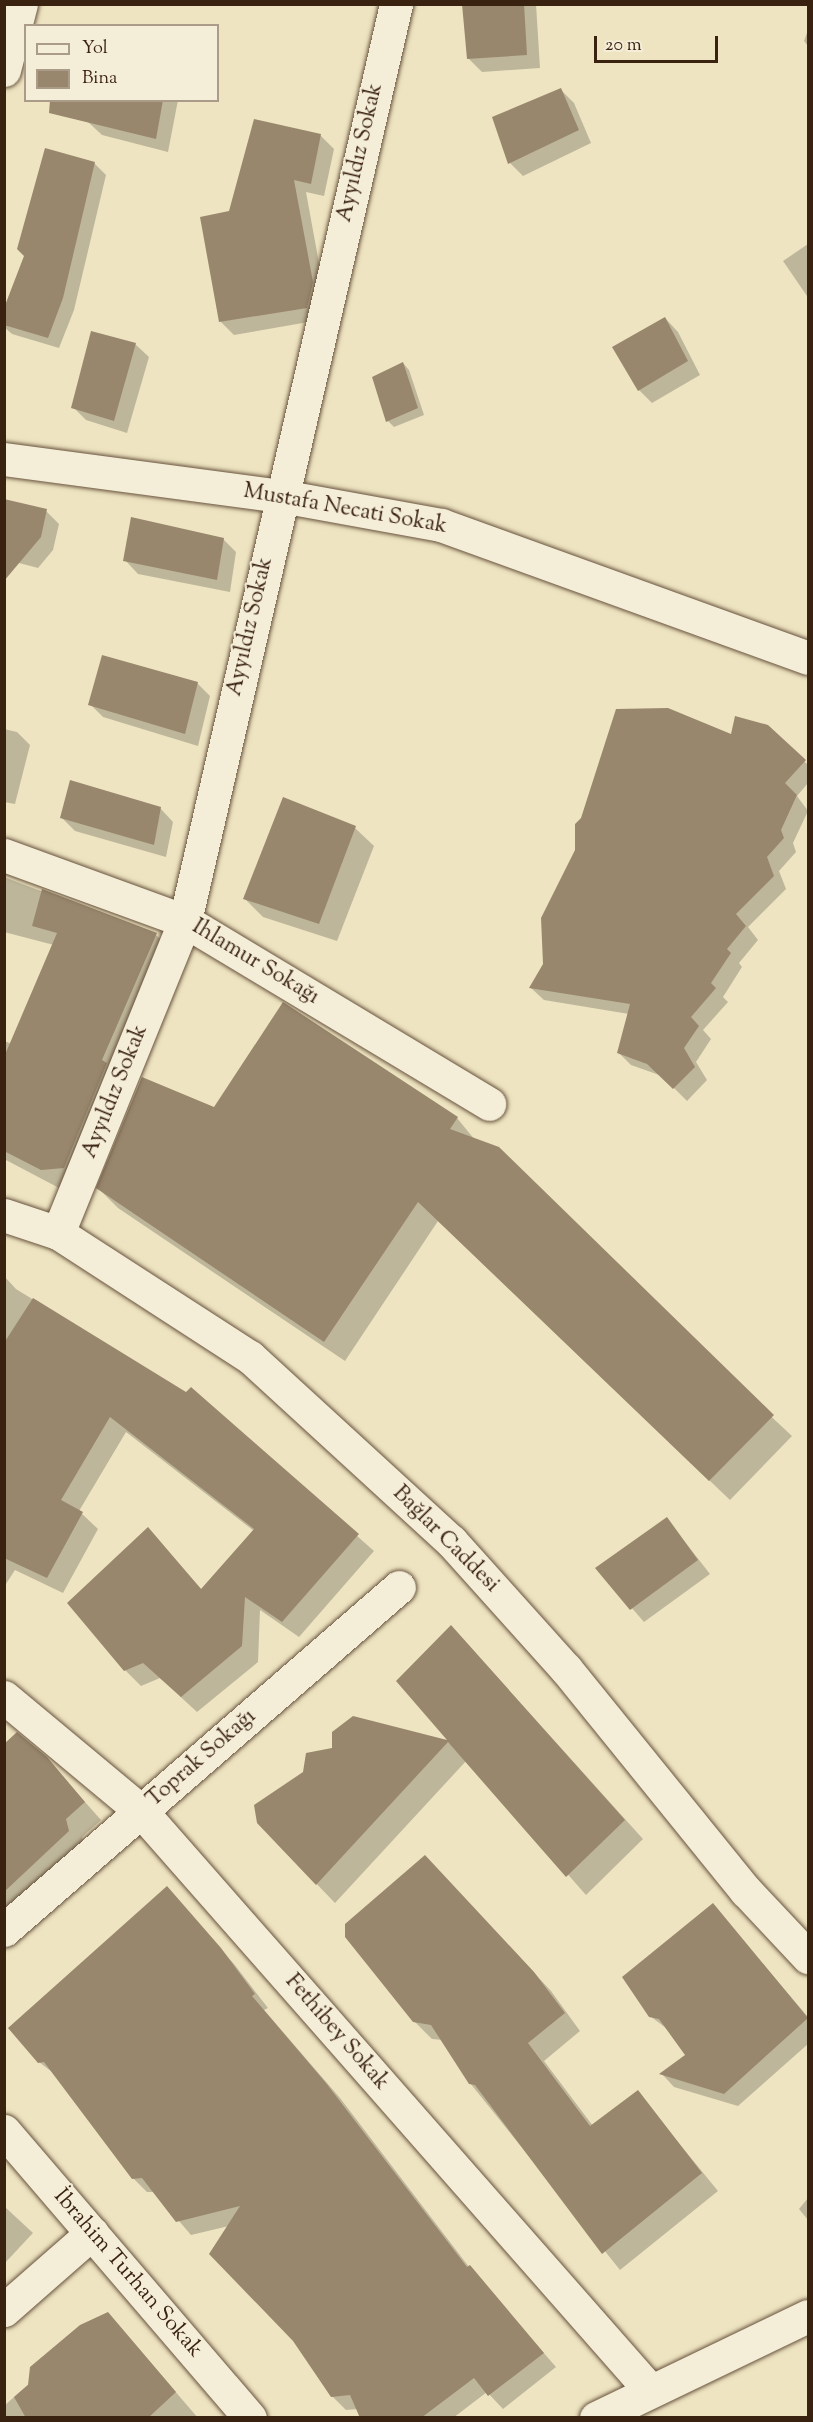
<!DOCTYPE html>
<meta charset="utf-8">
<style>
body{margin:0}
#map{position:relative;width:813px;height:2422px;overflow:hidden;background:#eee4c1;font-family:"Sorts Mill Goudy",serif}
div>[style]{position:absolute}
.shadow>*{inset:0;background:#0003}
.building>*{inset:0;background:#98876d}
.roads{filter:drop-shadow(0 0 2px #67523d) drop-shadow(0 0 2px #67523d)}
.minor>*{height:33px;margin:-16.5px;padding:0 16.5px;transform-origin:16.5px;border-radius:16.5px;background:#f4edd7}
.secondary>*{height:33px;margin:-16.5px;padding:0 16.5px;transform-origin:16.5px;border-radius:16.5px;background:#f4edd7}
span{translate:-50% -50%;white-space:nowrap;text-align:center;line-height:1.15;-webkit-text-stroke:4.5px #f4edd7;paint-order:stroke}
.street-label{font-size:22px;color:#3a2211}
.frame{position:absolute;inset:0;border:6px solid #3a2211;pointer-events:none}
.legend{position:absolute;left:24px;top:24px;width:195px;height:78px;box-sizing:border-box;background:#f4edd7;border:2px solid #aa9c88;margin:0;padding:8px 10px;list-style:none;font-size:18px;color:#3a2211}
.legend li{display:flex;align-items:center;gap:12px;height:30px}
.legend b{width:30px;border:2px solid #aa9c88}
.scale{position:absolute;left:594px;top:36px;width:124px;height:27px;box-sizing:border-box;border:3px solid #3a2211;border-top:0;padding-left:8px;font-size:18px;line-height:21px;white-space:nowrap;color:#3a2211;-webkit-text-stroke:4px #f4edd7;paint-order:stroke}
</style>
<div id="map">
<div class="shadow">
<div style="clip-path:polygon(463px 4px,536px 4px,540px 68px,482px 72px,469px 59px)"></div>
<div style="clip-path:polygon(808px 30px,808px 46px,804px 41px)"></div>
<div style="clip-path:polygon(561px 90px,574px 103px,591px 143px,523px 176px,510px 163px)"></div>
<div style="clip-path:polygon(93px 100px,178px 100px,168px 152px,102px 135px,88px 122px)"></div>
<div style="clip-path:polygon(255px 121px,321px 136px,334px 149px,324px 196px,306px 192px,325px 296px,320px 320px,234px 335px,221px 322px,230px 213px)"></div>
<div style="clip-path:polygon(94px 163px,106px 175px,74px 310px,59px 348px,12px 334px,4px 327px,4px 313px)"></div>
<div style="clip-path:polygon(808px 244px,808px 295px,807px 296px,783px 261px)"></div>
<div style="clip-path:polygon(665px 318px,678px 332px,700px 375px,652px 403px,639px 390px)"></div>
<div style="clip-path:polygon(135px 344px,149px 357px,127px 433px,86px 420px,73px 407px)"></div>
<div style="clip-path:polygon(403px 363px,409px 370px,424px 415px,394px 427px,388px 421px)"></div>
<div style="clip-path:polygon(46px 511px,59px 524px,53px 550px,38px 568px,4px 559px)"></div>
<div style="clip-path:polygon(223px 539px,236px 552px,230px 592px,138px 574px,125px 560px)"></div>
<div style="clip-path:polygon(197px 683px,210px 696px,198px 746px,103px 717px,90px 704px)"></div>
<div style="clip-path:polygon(768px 727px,808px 765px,808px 783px,797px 796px,808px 811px,793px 843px,796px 852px,779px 871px,786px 889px,748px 927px,758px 940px,739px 963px,742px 967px,723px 997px,728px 1002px,703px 1030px,711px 1039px,696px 1062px,707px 1080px,687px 1101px,662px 1076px,631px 1065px,618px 1052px,629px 1014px,544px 1000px,531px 988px,732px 736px)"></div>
<div style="clip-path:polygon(4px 729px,17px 732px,30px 745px,15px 804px,4px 802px)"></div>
<div style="clip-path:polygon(160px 808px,173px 822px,166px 857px,75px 831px,62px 818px)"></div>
<div style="clip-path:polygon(355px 828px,374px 846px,337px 941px,263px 917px,245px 899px)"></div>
<div style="clip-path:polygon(4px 877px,156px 935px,175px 953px,61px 1189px,4px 1159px,4px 1041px,12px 1044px,54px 945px,4px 932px)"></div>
<div style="clip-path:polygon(215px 1109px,457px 1118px,475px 1140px,792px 1436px,730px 1500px,438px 1221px,345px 1361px,118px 1208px,98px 1188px)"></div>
<div style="clip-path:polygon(4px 1276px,16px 1289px,187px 1394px,191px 1389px,374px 1551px,299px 1637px,260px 1610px,258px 1662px,197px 1712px,160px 1678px,141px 1686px,125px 1670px,148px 1529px,202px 1590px,254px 1531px,126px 1432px,79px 1511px,98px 1529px,63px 1593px,15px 1570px,4px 1587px)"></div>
<div style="clip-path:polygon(667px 1519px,710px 1574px,644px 1622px,597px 1568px)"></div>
<div style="clip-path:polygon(469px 1646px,643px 1839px,586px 1895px,467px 1760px,335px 1903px,258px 1823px,304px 1773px,333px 1750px,354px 1718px,452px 1743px)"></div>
<div style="clip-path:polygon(4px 1746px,46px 1758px,101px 1820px,82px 1837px,85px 1849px,4px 1926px)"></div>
<div style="clip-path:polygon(442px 1874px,551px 1991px,580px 2031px,544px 2061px,593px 2126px,637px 2092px,718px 2191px,620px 2270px,470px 2083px,443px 2040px,432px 2039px,414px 2021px)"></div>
<div style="clip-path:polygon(180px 1902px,234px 1964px,268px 2008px,264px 2010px,340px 2098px,469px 2267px,556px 2367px,503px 2409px,487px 2392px,453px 2418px,362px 2418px,358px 2409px,346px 2410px,332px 2396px,229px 2226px,191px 2235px,154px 2192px,147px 2192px,133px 2178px,56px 2075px,39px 2062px)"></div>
<div style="clip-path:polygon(713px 1905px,808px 2017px,808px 2044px,738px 2106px,674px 2087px,662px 2074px,687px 2055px,670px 2031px,650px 2016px)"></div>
<div style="clip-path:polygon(808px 2198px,808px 2220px,799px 2209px)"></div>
<div style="clip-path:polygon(4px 2206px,33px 2233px,4px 2264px)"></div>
<div style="clip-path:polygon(108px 2313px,198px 2418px,4px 2418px,4px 2406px)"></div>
</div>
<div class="building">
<div style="clip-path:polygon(462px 4px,524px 4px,527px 55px,467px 59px)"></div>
<div style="clip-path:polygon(561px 88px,579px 130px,508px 164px,492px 117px)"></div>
<div style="clip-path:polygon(50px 100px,163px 100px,156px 139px,49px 113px)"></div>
<div style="clip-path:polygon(254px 119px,321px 134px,311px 184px,294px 180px,313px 282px,307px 308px,219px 322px,200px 217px,229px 211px)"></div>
<div style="clip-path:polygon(45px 148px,95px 162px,63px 298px,48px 338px,4px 325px,4px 308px,24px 256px,17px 249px)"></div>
<div style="clip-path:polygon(665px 317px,688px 361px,638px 391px,612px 347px)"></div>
<div style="clip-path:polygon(91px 331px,136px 343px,114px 421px,71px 408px)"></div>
<div style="clip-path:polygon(403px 362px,418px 408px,386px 422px,372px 377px)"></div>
<div style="clip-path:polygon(4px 499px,47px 509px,41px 537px,4px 581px)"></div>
<div style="clip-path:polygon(131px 517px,224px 538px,217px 580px,123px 561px)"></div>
<div style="clip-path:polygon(102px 655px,198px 682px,185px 734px,88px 705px)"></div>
<div style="clip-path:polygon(668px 708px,731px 734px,735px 716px,768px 725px,806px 760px,785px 783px,797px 795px,781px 830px,784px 838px,767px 857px,774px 876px,736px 914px,746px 926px,727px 949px,731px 953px,711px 983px,716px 988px,691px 1017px,699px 1026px,684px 1048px,695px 1067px,673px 1089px,647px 1064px,617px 1053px,630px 1004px,529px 988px,543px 964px,541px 918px,575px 850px,575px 824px,581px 818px,616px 709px)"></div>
<div style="clip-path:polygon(70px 780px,161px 807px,154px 845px,60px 818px)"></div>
<div style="clip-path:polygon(283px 797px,356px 826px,319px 924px,243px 899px)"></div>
<div style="clip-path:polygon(42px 889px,157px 933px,102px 1060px,107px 1063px,64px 1168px,41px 1170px,4px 1151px,4px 1057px,57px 933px,32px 926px)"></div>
<div style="clip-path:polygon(283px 1002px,458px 1117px,450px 1129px,499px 1147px,774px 1415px,709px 1481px,418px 1202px,324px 1342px,96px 1188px,142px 1077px,214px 1107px)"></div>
<div style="clip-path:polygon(33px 1298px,186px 1392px,191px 1387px,359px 1534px,282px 1622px,245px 1597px,242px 1646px,181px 1697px,143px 1663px,124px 1671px,67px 1603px,148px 1527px,201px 1589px,254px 1529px,110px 1417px,61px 1500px,83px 1512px,47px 1578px,4px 1558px,4px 1343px)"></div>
<div style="clip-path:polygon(667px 1517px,698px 1560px,630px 1610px,595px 1568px)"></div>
<div style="clip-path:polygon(451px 1625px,625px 1820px,566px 1877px,448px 1742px,316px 1885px,257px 1823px,254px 1805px,303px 1772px,306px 1753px,332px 1748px,332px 1732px,353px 1716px,447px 1740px,396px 1681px)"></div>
<div style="clip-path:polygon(17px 1732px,47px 1757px,85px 1802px,66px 1819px,69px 1831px,4px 1892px,4px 1744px)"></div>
<div style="clip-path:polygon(425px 1855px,534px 1972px,565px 2013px,528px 2043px,590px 2126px,638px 2090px,702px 2173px,602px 2254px,475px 2085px,469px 2084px,431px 2025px,413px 2022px,345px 1937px,345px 1924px)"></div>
<div style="clip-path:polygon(167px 1886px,221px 1948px,255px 1994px,252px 1996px,326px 2083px,467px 2267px,470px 2265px,544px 2353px,488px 2396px,474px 2378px,421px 2418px,360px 2418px,350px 2395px,331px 2397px,293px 2341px,209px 2254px,240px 2206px,176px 2222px,142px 2178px,132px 2179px,44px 2062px,38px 2063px,8px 2028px)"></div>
<div style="clip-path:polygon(713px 1903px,808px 2018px,724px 2094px,659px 2074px,685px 2055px,659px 2019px,649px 2017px,622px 1977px)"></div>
<div style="clip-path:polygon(108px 2312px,176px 2392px,148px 2418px,26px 2418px,14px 2397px,28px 2385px,30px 2367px,80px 2325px)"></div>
</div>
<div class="roads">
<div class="minor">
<div style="left:4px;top:70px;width:68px;rotate:-75.6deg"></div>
<div style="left:4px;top:459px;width:279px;rotate:7.6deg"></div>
<div style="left:281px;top:496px;width:163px;rotate:10.3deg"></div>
<div style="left:441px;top:525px;width:390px;rotate:19.9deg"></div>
<div style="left:4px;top:855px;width:193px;rotate:20deg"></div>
<div style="left:185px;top:921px;width:355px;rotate:31deg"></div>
<div style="left:58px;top:1233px;width:337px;rotate:-67.9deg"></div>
<div style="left:185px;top:921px;width:941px;rotate:-77.04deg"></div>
<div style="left:4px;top:1697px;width:178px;rotate:39.8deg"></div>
<div style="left:141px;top:1811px;width:770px;rotate:48.69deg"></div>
<div style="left:4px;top:1930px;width:523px;rotate:-40.97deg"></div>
<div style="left:4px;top:2131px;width:378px;rotate:49.4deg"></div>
<div style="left:4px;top:2310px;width:117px;rotate:-41.2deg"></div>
<div style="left:596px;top:2418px;width:235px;rotate:-25.7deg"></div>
</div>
<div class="secondary">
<div style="left:4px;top:1215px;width:57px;rotate:18.4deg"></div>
<div style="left:58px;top:1233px;width:229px;rotate:32.9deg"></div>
<div style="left:250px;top:1357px;width:273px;rotate:42.5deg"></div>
<div style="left:451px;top:1541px;width:172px;rotate:48.1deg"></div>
<div style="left:566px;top:1669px;width:286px;rotate:51deg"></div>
<div style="left:746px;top:1891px;width:91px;rotate:46.8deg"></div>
</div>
</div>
<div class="street-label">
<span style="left:361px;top:153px;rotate:-77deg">Ayyıldız Sokak</span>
<span style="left:345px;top:510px;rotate:10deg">Mustafa Necati Sokak</span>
<span style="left:251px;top:627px;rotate:-77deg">Ayyıldız Sokak</span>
<span style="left:255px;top:963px;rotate:31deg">Ihlamur Sokağı</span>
<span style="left:116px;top:1092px;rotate:-68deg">Ayyıldız Sokak</span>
<span style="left:445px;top:1540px;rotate:45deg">Bağlar Caddesi</span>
<span style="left:202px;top:1759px;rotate:-41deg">Toprak Sokağı</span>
<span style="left:336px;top:2033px;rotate:49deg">Fethibey Sokak</span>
<span style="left:127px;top:2274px;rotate:49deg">İbrahim Turhan Sokak</span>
</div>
<div class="frame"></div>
<ul class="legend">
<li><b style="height:8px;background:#f4edd7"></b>Yol</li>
<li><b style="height:16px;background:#98876d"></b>Bina</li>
</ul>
<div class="scale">20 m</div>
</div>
